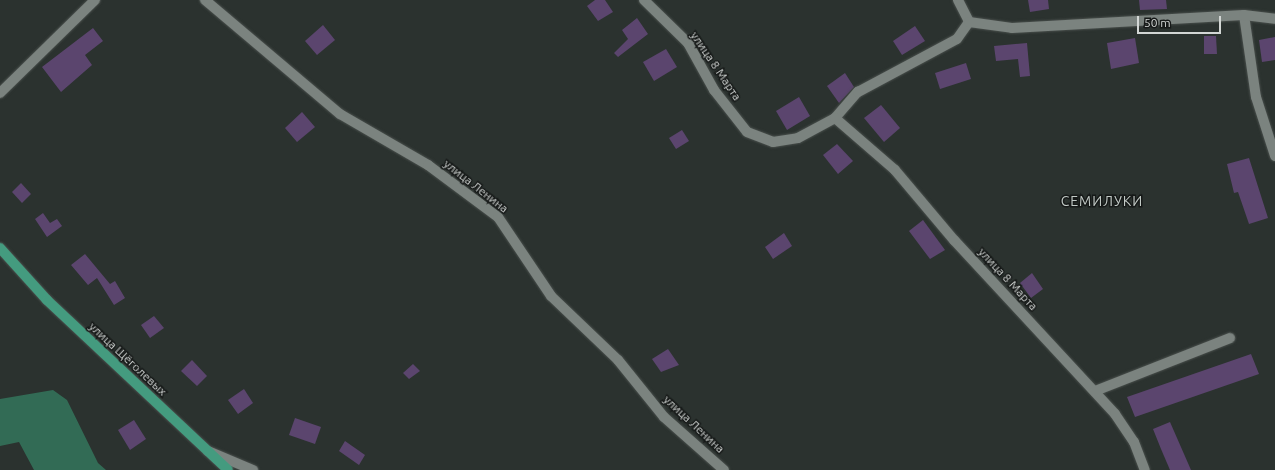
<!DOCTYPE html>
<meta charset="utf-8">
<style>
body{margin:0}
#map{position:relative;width:1275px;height:470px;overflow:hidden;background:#2b322f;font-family:Ubuntu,sans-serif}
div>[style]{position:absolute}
.forest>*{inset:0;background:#326b55}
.building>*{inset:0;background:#5b456e}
.roads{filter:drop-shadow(0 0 1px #494f4c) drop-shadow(0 0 1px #494f4c)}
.minor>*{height:10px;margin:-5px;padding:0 5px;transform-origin:5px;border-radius:5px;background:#7b837f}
.major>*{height:10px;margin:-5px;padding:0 5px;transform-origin:5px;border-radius:5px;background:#449b7f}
span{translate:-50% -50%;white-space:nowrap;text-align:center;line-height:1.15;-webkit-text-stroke:3px #161918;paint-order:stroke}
.street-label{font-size:12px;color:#d3d7d5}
.quarter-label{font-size:14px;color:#c2cac6;letter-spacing:1px}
.scale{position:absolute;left:1137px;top:16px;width:84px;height:18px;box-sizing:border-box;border:2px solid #d3d7d5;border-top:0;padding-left:5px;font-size:12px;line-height:14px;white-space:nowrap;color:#d3d7d5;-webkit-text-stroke:3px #161918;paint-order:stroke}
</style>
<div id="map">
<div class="forest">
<div style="clip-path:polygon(53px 390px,67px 400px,98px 463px,106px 470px,34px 470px,19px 442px,0 446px,0 399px)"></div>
</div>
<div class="building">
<div style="clip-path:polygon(595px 0,605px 0,613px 12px,598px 21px,587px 6px)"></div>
<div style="clip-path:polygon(1028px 0,1048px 0,1049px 9px,1030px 12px)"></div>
<div style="clip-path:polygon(1139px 0,1166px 0,1167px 9px,1140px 10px)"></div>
<div style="clip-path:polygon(637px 18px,648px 34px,618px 57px,614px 53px,628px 39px,622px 30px)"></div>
<div style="clip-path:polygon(323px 25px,335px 40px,317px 55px,305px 41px)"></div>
<div style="clip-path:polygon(915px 26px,925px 41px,902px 55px,893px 41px)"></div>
<div style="clip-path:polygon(93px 28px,103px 41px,85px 55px,92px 65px,61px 92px,42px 67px)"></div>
<div style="clip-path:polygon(1204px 36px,1216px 36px,1217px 54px,1204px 54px)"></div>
<div style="clip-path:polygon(1275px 37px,1275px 60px,1262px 62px,1259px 40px)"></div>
<div style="clip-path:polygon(1135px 38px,1139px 63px,1111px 69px,1107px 43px)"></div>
<div style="clip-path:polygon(1027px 43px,1030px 76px,1020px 77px,1018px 59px,996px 61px,994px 46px)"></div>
<div style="clip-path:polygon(666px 49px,677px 67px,654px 81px,643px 62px)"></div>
<div style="clip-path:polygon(966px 63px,971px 79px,940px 89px,935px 73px)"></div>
<div style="clip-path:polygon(845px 73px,854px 87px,839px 103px,827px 86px)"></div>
<div style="clip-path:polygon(799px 97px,810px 116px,787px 130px,776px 111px)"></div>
<div style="clip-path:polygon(881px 105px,900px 128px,884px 142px,864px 118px)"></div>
<div style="clip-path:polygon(302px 112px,315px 127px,297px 142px,285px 128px)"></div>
<div style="clip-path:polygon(682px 130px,689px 141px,676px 149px,669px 138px)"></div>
<div style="clip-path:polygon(837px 144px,853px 161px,838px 174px,823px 155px)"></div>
<div style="clip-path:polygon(1249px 158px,1268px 218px,1249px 224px,1238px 192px,1234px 193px,1227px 164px)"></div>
<div style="clip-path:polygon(21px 183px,31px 194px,22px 203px,12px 192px)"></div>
<div style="clip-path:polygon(43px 213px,50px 223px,57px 219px,62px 226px,47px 237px,35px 219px)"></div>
<div style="clip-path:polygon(923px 220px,945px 250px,930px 259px,909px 231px)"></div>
<div style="clip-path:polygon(784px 233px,792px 246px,773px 259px,765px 247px)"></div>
<div style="clip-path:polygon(85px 254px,110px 284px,115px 281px,125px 298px,114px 305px,97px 278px,88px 285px,71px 265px)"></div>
<div style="clip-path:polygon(1032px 273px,1043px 289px,1031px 298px,1020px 283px)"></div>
<div style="clip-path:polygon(154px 316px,164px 328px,150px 338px,141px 325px)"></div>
<div style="clip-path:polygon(668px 349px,679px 365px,661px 372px,652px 359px)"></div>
<div style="clip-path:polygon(1251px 354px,1259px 374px,1135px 417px,1127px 397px)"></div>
<div style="clip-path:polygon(192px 360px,207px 376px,197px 386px,181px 371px)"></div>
<div style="clip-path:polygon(413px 364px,420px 371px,409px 379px,403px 373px)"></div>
<div style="clip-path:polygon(244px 389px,253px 403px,238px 414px,228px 400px)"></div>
<div style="clip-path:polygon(295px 418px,321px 427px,315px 444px,289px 435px)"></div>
<div style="clip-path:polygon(134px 420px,146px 439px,130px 450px,118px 430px)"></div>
<div style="clip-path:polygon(1170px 422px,1191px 470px,1170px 470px,1161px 449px,1153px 429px)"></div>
<div style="clip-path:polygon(345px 441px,365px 455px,359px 465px,339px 451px)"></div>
</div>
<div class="roads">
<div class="minor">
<div style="left:205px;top:0;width:177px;rotate:40.2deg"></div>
<div style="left:340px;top:114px;width:102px;rotate:30.1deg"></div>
<div style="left:428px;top:165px;width:87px;rotate:36.6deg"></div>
<div style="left:498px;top:217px;width:95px;rotate:56.1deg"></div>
<div style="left:551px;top:296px;width:93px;rotate:43.7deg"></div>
<div style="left:618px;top:360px;width:73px;rotate:51.1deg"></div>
<div style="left:664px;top:417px;width:80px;rotate:41.5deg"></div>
<div style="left:644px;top:0;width:62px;rotate:44.3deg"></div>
<div style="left:688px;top:43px;width:54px;rotate:61deg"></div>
<div style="left:714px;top:90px;width:53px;rotate:51.8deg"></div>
<div style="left:747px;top:132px;width:28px;rotate:21deg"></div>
<div style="left:773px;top:142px;width:25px;rotate:-9deg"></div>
<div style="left:798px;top:138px;width:42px;rotate:-28.4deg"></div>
<div style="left:835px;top:118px;width:35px;rotate:-49deg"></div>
<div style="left:858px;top:92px;width:112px;rotate:-28.2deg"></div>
<div style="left:957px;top:39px;width:21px;rotate:-55deg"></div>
<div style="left:958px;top:0;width:25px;rotate:63deg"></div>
<div style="left:1244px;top:15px;width:83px;rotate:81.7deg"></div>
<div style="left:1256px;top:97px;width:62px;rotate:72.1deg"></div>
<div style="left:969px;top:22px;width:43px;rotate:7.9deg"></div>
<div style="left:1012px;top:28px;width:232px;rotate:-3.2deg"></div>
<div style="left:1244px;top:15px;width:31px;rotate:7deg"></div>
<div style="left:0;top:93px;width:133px;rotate:-44.4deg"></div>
<div style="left:835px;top:118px;width:79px;rotate:40.9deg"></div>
<div style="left:895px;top:170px;width:92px;rotate:49.9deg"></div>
<div style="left:954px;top:240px;width:237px;rotate:47.2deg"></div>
<div style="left:1115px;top:414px;width:34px;rotate:56deg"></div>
<div style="left:1134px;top:442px;width:30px;rotate:69deg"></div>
<div style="left:1095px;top:391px;width:145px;rotate:-21.4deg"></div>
<div style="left:208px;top:451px;width:49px;rotate:22.9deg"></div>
</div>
<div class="major">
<div style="left:0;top:248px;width:70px;rotate:47.9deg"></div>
<div style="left:47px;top:300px;width:248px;rotate:43.2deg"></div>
</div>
</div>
<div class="street-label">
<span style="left:716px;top:66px;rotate:56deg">улица 8 Марта</span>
<span style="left:476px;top:186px;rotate:38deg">улица Ленина</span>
<span style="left:1008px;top:279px;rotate:47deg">улица 8 Марта</span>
<span style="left:128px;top:359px;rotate:43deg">улица Щёголевых</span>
<span style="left:694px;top:424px;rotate:43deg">улица Ленина</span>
</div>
<div class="quarter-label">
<span style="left:1102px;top:201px">СЕМИЛУКИ</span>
</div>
<div class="scale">50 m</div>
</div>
